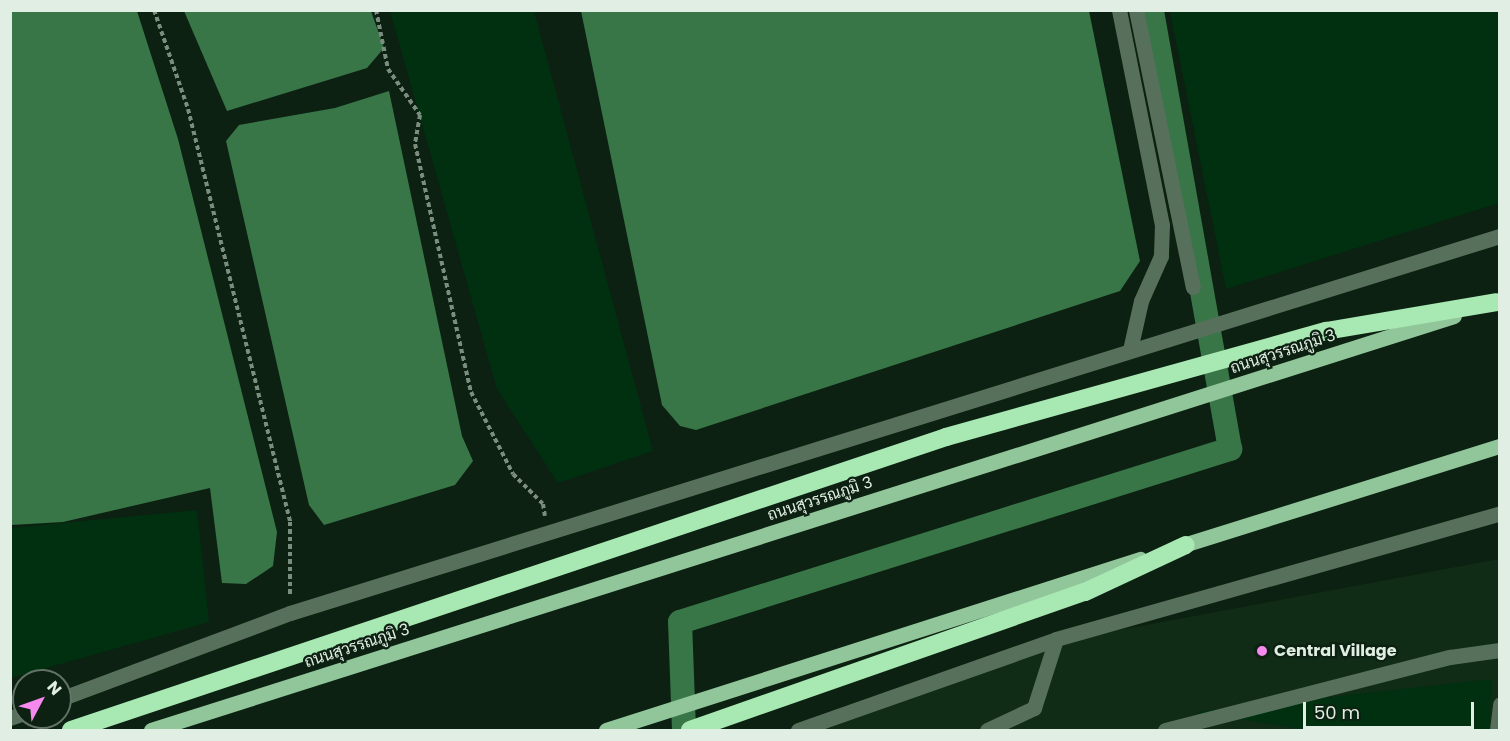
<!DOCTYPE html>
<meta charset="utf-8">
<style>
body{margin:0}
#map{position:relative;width:1510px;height:741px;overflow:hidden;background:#0c2111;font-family:Poppins,Sarabun,sans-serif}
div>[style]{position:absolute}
.built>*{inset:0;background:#102b16}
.green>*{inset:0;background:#003010}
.water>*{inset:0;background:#387647}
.canal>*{height:24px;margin:-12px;padding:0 12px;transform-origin:12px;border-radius:12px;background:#387647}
.path>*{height:4px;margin-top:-2px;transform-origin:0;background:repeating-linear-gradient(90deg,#7c8d80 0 4.5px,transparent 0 7.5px)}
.minor>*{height:15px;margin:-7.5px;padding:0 7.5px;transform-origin:7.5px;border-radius:7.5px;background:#57705b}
.major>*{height:15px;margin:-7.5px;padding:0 7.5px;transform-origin:7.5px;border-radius:7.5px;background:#91c69a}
.highway>*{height:18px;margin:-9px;padding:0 9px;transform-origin:9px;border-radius:9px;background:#a8e8b3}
.dots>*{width:16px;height:16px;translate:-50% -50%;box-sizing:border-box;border:3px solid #0c2111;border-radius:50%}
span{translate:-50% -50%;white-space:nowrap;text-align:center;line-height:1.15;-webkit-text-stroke:4.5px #0c2111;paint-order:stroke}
.street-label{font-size:16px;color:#e1eee3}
.poi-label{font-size:16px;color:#e1eee3;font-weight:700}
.left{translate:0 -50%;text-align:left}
.frame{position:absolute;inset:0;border:12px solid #e1eee3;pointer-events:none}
.north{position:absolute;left:12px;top:669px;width:60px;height:60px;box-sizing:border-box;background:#0c2111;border:2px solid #617365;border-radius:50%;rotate:49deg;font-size:16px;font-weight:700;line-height:24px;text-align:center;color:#e1eee3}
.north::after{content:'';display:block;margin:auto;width:21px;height:27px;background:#f589ee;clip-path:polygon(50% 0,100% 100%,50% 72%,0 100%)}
.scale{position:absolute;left:1303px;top:702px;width:171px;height:27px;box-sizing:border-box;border:3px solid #e1eee3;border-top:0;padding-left:8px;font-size:18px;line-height:21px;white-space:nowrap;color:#e1eee3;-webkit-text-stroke:4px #0c2111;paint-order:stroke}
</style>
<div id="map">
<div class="built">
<div style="clip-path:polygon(1499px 559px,1499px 730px,798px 730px,1044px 644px)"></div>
</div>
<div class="green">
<div style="clip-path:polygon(390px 11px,534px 11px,653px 451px,558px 483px,497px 389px)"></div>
<div style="clip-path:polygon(1170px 11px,1499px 11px,1499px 203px,1226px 289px)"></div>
<div style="clip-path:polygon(197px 510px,209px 622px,11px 678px,11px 528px)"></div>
<div style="clip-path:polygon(1492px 679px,1489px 730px,1309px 730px,1195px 712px)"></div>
</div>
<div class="water">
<div style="clip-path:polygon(11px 10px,137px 11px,178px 139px,277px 532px,273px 566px,246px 584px,222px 583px,210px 488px,63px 522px,11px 525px)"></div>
<div style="clip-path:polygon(184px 11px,371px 11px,384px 48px,367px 68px,227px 111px)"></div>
<div style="clip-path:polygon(581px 11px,1089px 11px,1140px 261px,1120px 291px,696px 430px,680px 426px,662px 405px)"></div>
<div style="clip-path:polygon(389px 91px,462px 436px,473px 461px,455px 485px,324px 525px,309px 505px,226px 141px,239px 125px,335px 108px)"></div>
</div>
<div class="canal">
<div style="left:684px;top:730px;width:108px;rotate:-92.1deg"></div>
<div style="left:680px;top:622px;width:577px;rotate:-17.46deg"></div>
<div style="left:1230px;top:449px;width:446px;rotate:-100.1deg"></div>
</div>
<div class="path">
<div style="left:154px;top:10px;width:105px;rotate:71deg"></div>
<div style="left:188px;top:109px;width:425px;rotate:76.1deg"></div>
<div style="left:290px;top:522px;width:73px;rotate:90deg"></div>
<div style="left:376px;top:10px;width:60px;rotate:78.5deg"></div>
<div style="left:388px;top:69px;width:56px;rotate:55.2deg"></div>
<div style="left:420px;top:115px;width:29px;rotate:100deg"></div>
<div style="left:415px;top:144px;width:254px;rotate:77.3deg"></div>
<div style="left:471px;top:392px;width:92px;rotate:62.9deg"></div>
<div style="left:513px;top:474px;width:42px;rotate:45deg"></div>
<div style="left:543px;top:504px;width:12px;rotate:81deg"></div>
</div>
<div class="minor">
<div style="left:1119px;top:10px;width:219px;rotate:78.7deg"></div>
<div style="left:1162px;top:225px;width:31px;rotate:92deg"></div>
<div style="left:1161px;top:256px;width:49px;rotate:114deg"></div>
<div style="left:1141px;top:301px;width:50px;rotate:102.7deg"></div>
<div style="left:1136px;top:10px;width:283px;rotate:78.4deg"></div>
<div style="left:60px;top:699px;width:246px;rotate:-20.5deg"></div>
<div style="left:290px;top:613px;width:1267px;rotate:-17.31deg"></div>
<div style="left:10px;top:718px;width:15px;rotate:-20deg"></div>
<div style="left:798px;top:730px;width:274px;rotate:-19.4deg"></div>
<div style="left:1056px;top:639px;width:462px;rotate:-15.8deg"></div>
<div style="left:987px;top:730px;width:52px;rotate:-25.1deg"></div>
<div style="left:1034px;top:708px;width:72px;rotate:-72.3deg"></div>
<div style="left:1165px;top:730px;width:294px;rotate:-14.4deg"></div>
<div style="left:1450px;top:657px;width:50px;rotate:-8deg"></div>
<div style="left:1497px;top:730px;width:26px;rotate:-83deg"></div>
</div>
<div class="major">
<div style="left:1177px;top:547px;width:338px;rotate:-17.4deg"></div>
<div style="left:151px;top:730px;width:1367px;rotate:-17.63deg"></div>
<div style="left:606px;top:730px;width:561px;rotate:-17.76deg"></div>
</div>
<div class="highway">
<div style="left:71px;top:730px;width:923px;rotate:-18.51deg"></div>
<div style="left:946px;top:437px;width:395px;rotate:-15.6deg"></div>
<div style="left:1326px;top:331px;width:173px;rotate:-9.6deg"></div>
<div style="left:690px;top:730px;width:418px;rotate:-19.3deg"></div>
<div style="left:1085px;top:592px;width:111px;rotate:-25deg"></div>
</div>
<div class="dots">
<div style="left:1262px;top:651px;background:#f589ee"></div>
</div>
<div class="street-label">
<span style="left:1283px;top:352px;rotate:-18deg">ถนนสุวรรณภูมิ 3</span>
<span style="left:820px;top:499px;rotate:-18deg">ถนนสุวรรณภูมิ 3</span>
<span style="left:357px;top:646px;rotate:-18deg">ถนนสุวรรณภูมิ 3</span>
</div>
<div class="poi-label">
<span class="left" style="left:1274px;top:651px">Central Village</span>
</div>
<div class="frame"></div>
<div class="north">N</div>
<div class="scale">50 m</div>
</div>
